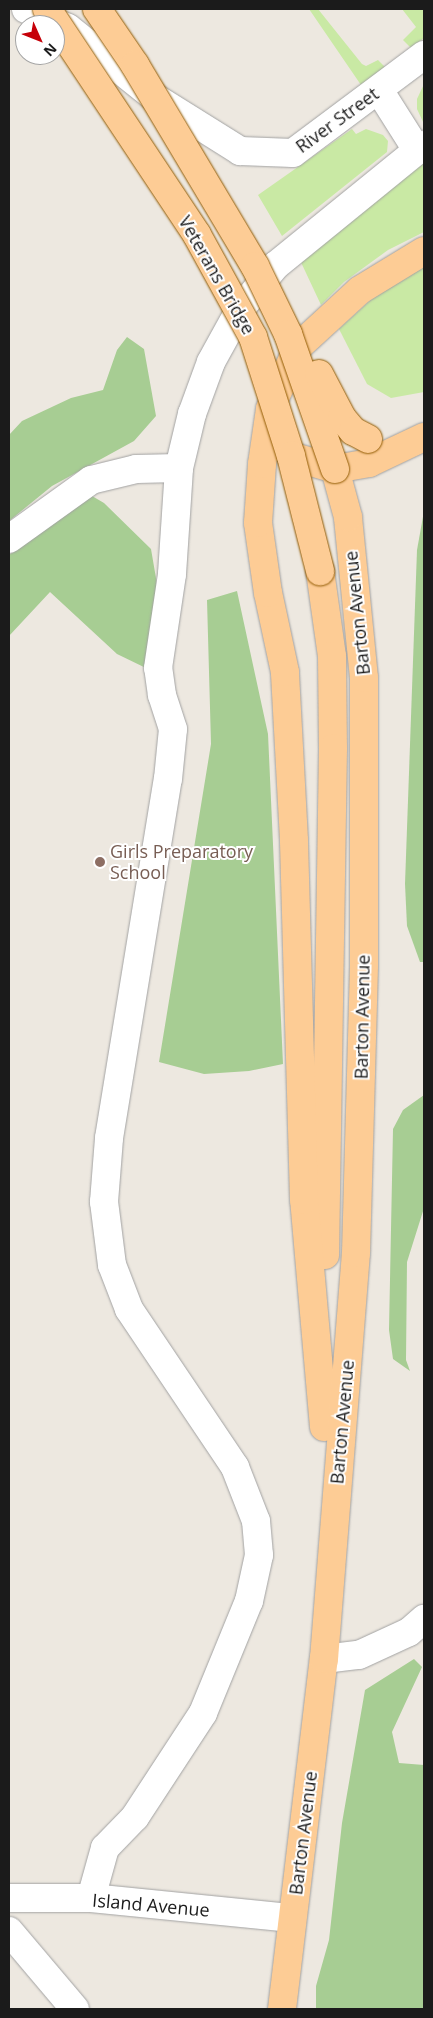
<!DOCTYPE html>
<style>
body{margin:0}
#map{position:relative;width:433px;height:2018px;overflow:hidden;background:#ede8e0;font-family:"Open Sans",sans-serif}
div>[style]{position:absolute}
.grass>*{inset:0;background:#c9e9a4}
.forest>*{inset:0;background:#a7cd93}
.roads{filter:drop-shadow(0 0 1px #a2a2a2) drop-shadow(0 0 1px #a2a2a2)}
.minor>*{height:28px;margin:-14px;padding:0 14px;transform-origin:14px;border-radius:14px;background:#fff}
.major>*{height:28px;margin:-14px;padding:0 14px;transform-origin:14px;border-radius:14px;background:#fdcc95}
.bridges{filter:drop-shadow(0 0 1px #925b00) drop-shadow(0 0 1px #925b00)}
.major-bridge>*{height:28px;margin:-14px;padding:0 14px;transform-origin:14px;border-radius:14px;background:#fdcc95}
.dots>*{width:14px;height:14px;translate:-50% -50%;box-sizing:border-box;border:2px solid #fff;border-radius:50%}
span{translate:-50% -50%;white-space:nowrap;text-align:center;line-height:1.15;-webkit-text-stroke:4px #fff;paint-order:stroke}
.street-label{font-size:18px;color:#1b1b1b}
.education-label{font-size:18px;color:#785e54}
.left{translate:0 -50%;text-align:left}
.frame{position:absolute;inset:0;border:10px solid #1b1b1b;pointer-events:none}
.north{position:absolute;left:15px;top:15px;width:50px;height:50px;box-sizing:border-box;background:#fff;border:1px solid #a4a4a4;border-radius:50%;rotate:134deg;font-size:14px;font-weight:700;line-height:20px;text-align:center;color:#1b1b1b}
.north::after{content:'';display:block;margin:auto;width:18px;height:22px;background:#c60008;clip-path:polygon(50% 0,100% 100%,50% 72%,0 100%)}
</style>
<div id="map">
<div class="grass">
<div style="clip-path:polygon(309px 9px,318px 9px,362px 64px,366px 66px,378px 60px,385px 67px,361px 85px)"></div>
<div style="clip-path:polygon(402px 9px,424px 9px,424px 38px,411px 48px,403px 40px,416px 27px)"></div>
<div style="clip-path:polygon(424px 84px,424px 124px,417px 109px,417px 99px)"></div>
<div style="clip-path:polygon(352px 129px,356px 134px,366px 129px,383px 135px,388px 141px,387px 152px,282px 236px,258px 195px)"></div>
<div style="clip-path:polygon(424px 163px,424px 232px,388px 250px,344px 282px,321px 305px,299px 258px)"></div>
<div style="clip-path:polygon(424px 267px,424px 392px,391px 398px,367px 384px,339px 329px,373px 298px)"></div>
</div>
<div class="forest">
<div style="clip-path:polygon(127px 337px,144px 349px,156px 416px,134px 441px,52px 486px,9px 521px,9px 435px,22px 421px,71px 398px,103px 390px,117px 350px)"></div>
<div style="clip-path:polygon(92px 496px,104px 503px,151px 549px,157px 584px,150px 670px,117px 654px,50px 592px,9px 636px,9px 555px)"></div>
<div style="clip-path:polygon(424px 511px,424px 962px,420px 962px,407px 926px,405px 884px,417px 550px)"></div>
<div style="clip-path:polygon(237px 591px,268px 734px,283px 1064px,249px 1071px,204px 1074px,159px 1062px,211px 744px,207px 600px)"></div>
<div style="clip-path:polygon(424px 1095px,424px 1208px,407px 1262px,406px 1360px,410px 1371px,393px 1359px,389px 1330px,393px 1129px,403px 1110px)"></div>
<div style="clip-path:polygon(414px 1659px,422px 1667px,392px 1732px,399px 1763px,424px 1765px,424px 2009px,316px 2009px,316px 1986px,329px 1940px,342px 1823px,365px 1690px)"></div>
</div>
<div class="roads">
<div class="minor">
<div style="left:26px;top:9px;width:46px;rotate:24.3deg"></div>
<div style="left:68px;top:28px;width:110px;rotate:38.7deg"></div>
<div style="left:154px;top:97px;width:102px;rotate:32.1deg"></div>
<div style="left:240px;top:151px;width:53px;rotate:2.2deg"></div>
<div style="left:293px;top:153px;width:164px;rotate:-36.8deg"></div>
<div style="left:379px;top:90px;width:71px;rotate:57.7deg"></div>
<div style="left:9px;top:539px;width:101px;rotate:-35.7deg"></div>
<div style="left:91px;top:480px;width:46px;rotate:-13.7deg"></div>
<div style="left:136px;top:469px;width:43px;rotate:-1.3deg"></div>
<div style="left:324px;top:1659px;width:35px;rotate:-7deg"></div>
<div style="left:359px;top:1655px;width:55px;rotate:-24.7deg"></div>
<div style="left:409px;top:1632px;width:20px;rotate:-41deg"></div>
<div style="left:9px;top:1898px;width:82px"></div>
<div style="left:91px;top:1898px;width:202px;rotate:5.7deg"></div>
<div style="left:91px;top:1898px;width:52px;rotate:-74.4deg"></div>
<div style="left:105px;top:1848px;width:43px;rotate:-45.9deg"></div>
<div style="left:135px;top:1817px;width:124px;rotate:-56.8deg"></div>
<div style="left:203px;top:1713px;width:121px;rotate:-67.7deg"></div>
<div style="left:249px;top:1601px;width:47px;rotate:-77.7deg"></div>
<div style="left:259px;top:1555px;width:34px;rotate:-95deg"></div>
<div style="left:256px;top:1521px;width:58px;rotate:-111.3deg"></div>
<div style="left:235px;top:1467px;width:190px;rotate:-123.9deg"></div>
<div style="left:129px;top:1309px;width:47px;rotate:-111.1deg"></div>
<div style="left:112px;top:1265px;width:64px;rotate:-97.2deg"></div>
<div style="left:104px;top:1202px;width:64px;rotate:-85.5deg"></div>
<div style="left:109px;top:1138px;width:364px;rotate:-80.7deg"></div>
<div style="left:168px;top:779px;width:50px;rotate:-84.3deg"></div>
<div style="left:173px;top:729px;width:36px;rotate:-108deg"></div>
<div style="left:162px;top:695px;width:27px;rotate:-98deg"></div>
<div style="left:158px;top:668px;width:95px;rotate:-81.5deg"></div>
<div style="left:172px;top:574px;width:106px;rotate:-86.2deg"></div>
<div style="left:179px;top:468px;width:56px;rotate:-76.5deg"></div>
<div style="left:192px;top:414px;width:55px;rotate:-69.9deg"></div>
<div style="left:211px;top:362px;width:58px;rotate:-61.2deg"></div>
<div style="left:239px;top:311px;width:58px;rotate:-51.3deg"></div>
<div style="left:275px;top:266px;width:192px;rotate:-39.1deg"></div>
<div style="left:9px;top:1931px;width:102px;rotate:49.8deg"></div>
</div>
<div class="major">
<div style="left:291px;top:456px;width:46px;rotate:16.5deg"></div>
<div style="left:335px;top:469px;width:35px;rotate:-10deg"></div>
<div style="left:369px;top:463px;width:61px;rotate:-25.3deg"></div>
<div style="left:320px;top:571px;width:86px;rotate:82deg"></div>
<div style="left:332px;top:656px;width:92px;rotate:89.4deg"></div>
<div style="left:333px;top:748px;width:507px;rotate:90.9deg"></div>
<div style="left:324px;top:1427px;width:228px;rotate:-95deg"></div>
<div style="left:304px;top:1200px;width:360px;rotate:-91.6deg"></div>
<div style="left:294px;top:840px;width:168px;rotate:-93.1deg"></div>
<div style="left:285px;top:672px;width:81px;rotate:-102.1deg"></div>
<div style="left:268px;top:593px;width:71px;rotate:-98.1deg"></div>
<div style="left:258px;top:523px;width:59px;rotate:-86.1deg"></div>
<div style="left:262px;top:464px;width:56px;rotate:-81.7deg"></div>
<div style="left:270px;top:409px;width:68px;rotate:-65.7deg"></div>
<div style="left:298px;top:347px;width:84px;rotate:-42.6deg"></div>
<div style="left:360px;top:290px;width:75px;rotate:-31.4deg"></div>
<div style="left:282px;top:2009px;width:353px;rotate:-83.2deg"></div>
<div style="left:324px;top:1659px;width:407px;rotate:-85.5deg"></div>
<div style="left:356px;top:1253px;width:288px;rotate:-88.4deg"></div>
<div style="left:364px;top:965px;width:287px;rotate:-90deg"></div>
<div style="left:364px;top:678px;width:162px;rotate:-95.7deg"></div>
<div style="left:348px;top:517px;width:50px;rotate:-105.2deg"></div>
</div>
</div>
<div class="bridges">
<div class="major-bridge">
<div style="left:47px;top:9px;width:271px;rotate:56.4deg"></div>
<div style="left:197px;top:235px;width:116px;rotate:61.2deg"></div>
<div style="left:253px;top:337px;width:125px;rotate:72.3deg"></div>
<div style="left:291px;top:456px;width:119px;rotate:75.8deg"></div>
<div style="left:97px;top:9px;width:68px;rotate:55.8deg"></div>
<div style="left:135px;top:65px;width:234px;rotate:59.2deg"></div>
<div style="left:255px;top:266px;width:76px;rotate:64.1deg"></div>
<div style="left:288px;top:334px;width:143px;rotate:70.8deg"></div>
<div style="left:319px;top:374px;width:50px;rotate:62.4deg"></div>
<div style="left:342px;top:418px;width:17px;rotate:50deg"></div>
<div style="left:353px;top:431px;width:17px;rotate:28deg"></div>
</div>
</div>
<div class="dots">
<div style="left:100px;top:862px;background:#8d6e63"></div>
</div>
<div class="street-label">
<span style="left:337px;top:120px;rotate:-36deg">River Street</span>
<span style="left:217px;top:275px;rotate:60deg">Veterans Bridge</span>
<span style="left:357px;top:613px;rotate:-96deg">Barton Avenue</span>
<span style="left:362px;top:1017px;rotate:-89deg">Barton Avenue</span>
<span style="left:342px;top:1422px;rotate:-85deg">Barton Avenue</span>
<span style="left:303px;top:1833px;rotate:-83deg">Barton Avenue</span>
<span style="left:151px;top:1905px;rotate:5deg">Island Avenue</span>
</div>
<div class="education-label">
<span class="left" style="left:110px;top:862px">Girls Preparatory<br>School</span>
</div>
<div class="frame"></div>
<div class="north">N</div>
</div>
